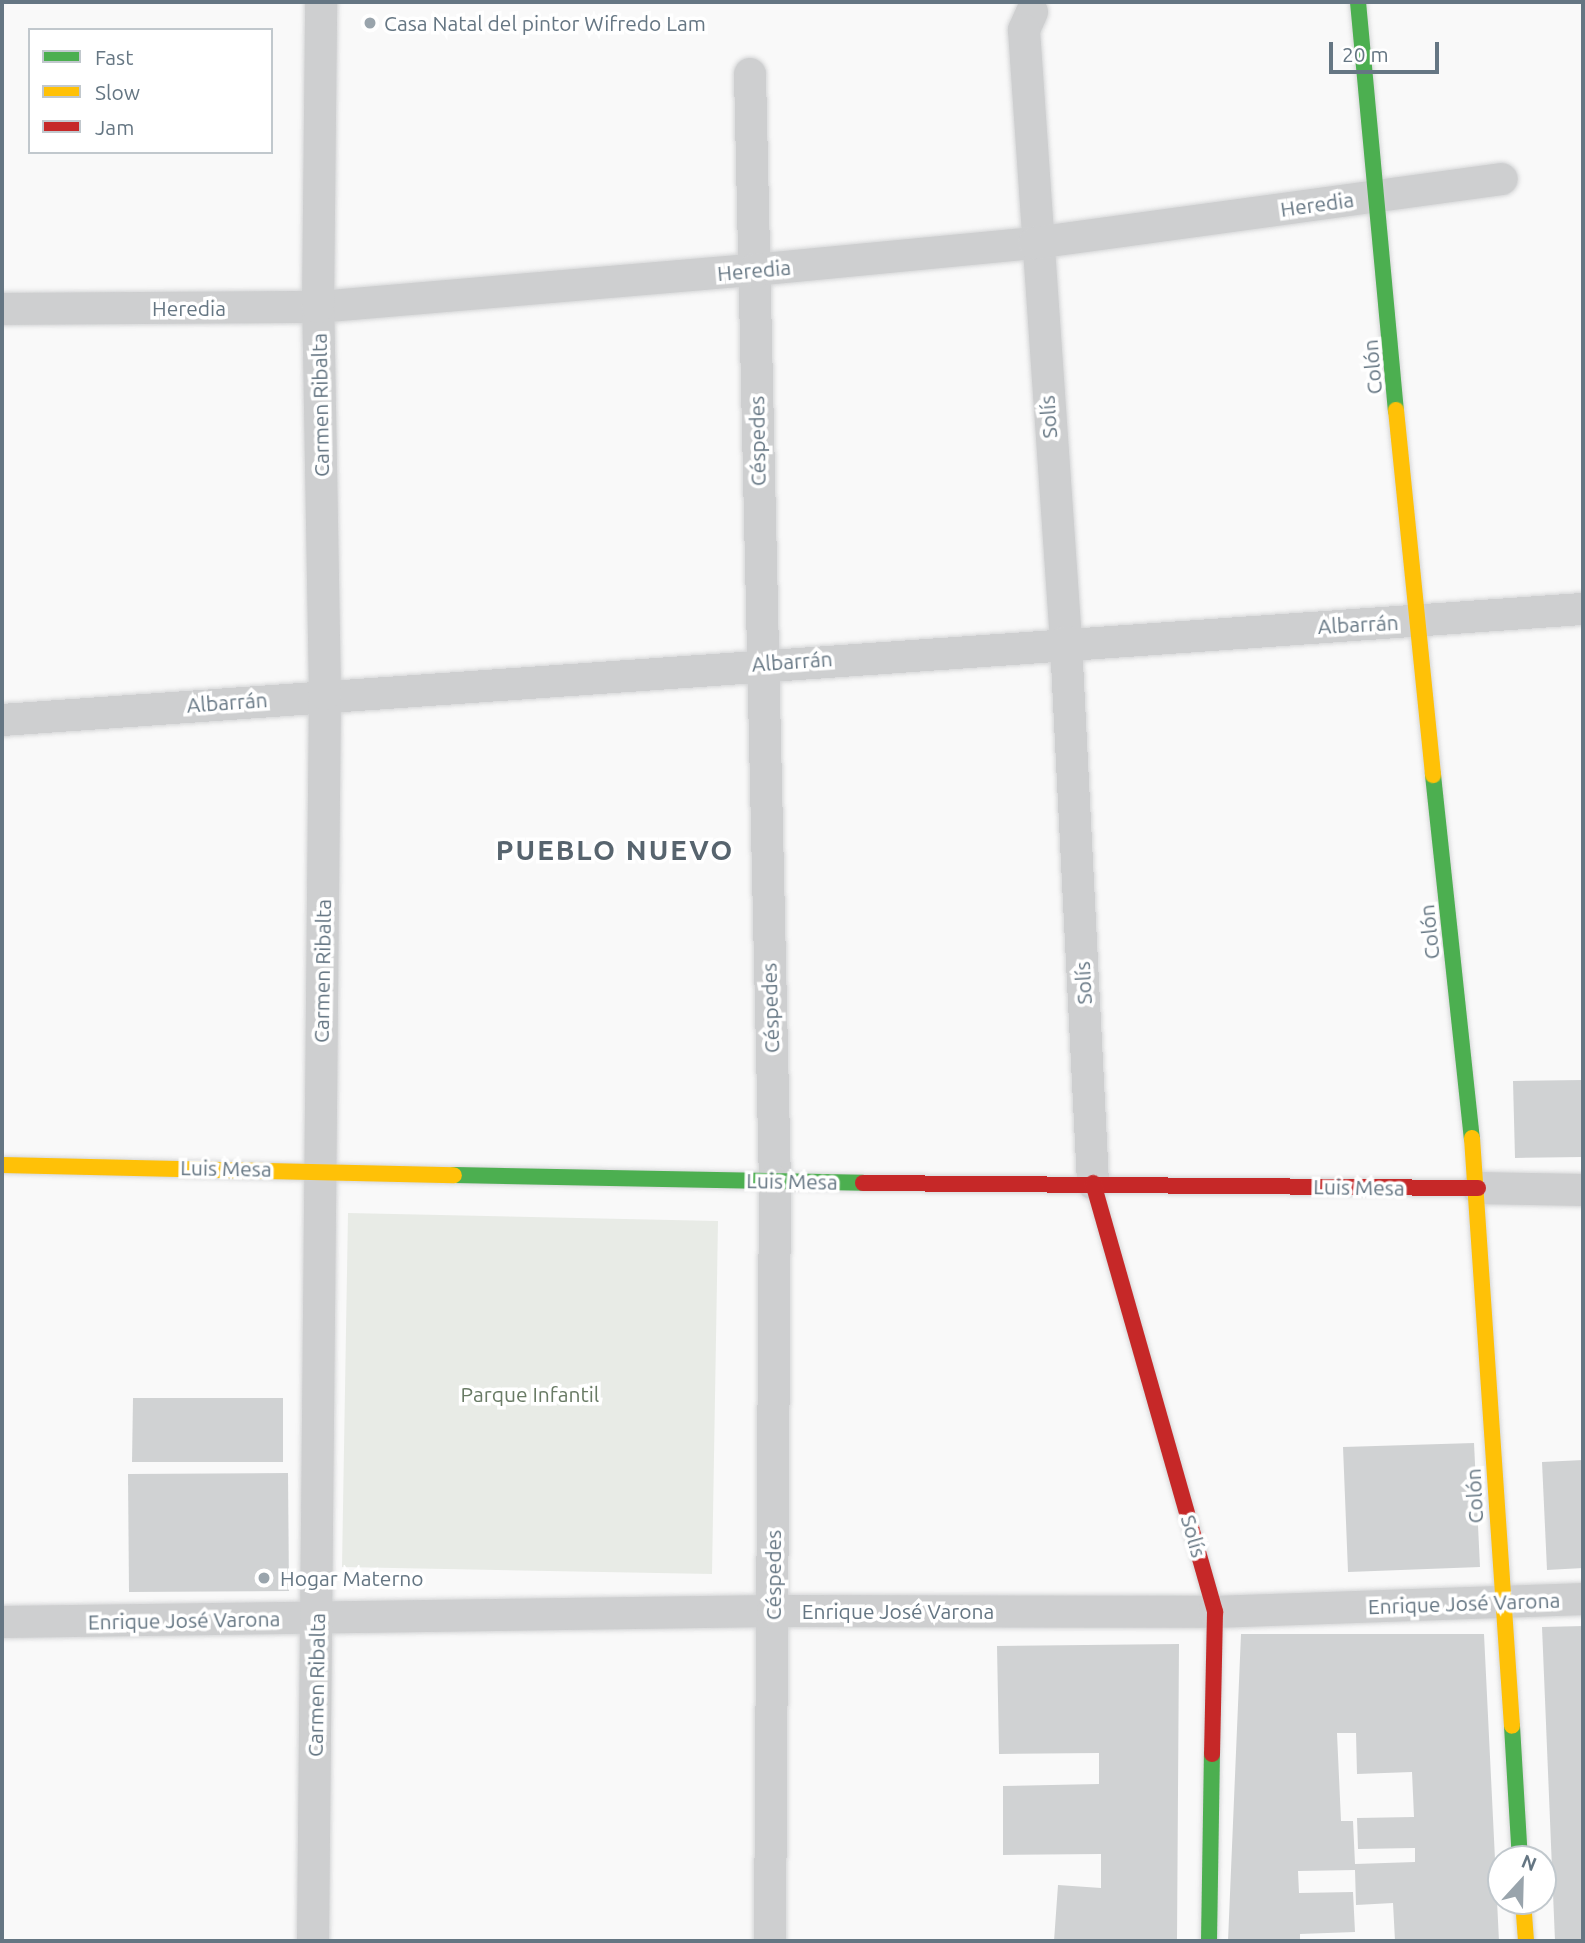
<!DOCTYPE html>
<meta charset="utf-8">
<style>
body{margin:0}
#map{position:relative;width:1585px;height:1943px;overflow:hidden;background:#f9f9f9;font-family:Ubuntu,sans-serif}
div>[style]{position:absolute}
.green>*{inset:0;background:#e8ebe6}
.building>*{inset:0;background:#d0d2d3}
.roads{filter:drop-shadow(0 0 2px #d5d6d7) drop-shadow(0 0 2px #d5d6d7)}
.street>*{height:32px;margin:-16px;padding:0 16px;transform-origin:16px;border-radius:16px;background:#cecfd0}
.fast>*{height:16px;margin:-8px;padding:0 8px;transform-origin:8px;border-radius:8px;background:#4caf50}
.slow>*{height:16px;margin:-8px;padding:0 8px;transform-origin:8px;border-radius:8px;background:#ffc107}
.jam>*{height:16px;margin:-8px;padding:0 8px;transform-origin:8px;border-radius:8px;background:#c62828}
.dots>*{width:19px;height:19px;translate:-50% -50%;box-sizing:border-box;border:4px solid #fff;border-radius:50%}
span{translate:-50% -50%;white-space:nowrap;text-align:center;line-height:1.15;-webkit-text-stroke:7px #fff;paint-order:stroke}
.poi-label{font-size:21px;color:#657683}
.left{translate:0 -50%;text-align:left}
.street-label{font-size:21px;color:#657683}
.park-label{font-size:21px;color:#687a64}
.district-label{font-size:28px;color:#57646e;font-weight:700;letter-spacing:2px}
.frame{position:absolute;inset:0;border:4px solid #657683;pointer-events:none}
.legend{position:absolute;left:28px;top:28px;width:245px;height:126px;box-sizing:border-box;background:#fff;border:2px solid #c1c8cd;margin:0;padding:9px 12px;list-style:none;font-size:21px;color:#657683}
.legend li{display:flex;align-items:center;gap:14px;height:35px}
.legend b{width:35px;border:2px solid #c1c8cd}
.north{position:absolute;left:1487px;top:1845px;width:70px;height:70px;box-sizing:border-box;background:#fff;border:2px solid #c1c8cd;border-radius:50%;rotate:22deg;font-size:19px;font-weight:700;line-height:28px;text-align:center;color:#657683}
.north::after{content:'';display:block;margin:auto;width:24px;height:32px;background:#99a4ac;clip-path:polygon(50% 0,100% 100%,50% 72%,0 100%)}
.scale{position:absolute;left:1329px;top:42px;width:110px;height:32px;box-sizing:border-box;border:4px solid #657683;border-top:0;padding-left:9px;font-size:21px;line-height:24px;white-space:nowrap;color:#657683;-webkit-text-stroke:5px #fff;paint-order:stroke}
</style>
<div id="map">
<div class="green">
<div style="clip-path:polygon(348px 1213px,718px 1221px,712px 1574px,342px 1567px)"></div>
</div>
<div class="building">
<div style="clip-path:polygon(1583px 1080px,1583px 1157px,1515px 1158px,1513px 1081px)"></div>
<div style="clip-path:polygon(133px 1398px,283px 1398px,283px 1462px,132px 1462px)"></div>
<div style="clip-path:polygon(1474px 1443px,1480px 1567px,1348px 1572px,1343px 1447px)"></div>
<div style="clip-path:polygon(1583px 1460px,1583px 1568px,1547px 1570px,1542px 1462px)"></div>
<div style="clip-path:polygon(288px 1473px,289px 1591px,129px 1592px,128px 1474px)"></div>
<div style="clip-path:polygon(1583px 1626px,1583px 1941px,1555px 1941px,1542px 1627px)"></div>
<div style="clip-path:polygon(evenodd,1241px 1634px,1484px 1634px,1499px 1941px,1395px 1941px,1393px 1903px,1356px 1905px,1355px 1870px,1298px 1871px,1299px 1893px,1353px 1892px,1355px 1932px,1300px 1934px,1300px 1941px,1228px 1941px,1241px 1634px,1337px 1733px,1356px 1733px,1357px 1774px,1412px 1772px,1414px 1817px,1357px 1818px,1358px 1849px,1415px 1848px,1415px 1862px,1355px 1864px,1353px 1821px,1341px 1821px,1337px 1733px)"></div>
<div style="clip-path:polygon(1179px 1644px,1177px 1941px,1054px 1941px,1058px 1885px,1101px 1888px,1101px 1854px,1003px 1855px,1003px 1786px,1099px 1784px,1099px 1753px,999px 1754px,997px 1646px)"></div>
</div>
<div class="roads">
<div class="street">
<div style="left:1032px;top:12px;width:20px;rotate:114deg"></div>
<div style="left:1024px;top:30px;width:613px;rotate:86.07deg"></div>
<div style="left:1066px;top:642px;width:542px;rotate:87.14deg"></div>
<div style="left:750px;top:74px;width:1108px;rotate:88.71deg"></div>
<div style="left:775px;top:1182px;width:759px;rotate:90.38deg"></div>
<div style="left:2px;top:309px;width:316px;rotate:-0.4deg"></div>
<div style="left:318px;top:307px;width:438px;rotate:-4.9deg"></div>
<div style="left:754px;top:270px;width:282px;rotate:-5.5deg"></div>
<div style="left:1035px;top:243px;width:471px;rotate:-7.8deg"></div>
<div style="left:2px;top:720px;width:1585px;rotate:-4.02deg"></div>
<div style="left:1478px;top:1188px;width:105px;rotate:1.1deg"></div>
<div style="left:2px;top:1622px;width:771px;rotate:-0.82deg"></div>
<div style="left:773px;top:1611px;width:442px;rotate:0.1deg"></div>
<div style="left:1215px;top:1612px;width:368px;rotate:-2deg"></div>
<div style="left:313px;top:1941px;width:1247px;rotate:-89.45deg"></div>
<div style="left:325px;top:694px;width:387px;rotate:-91deg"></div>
<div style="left:318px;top:307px;width:305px;rotate:-89.4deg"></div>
</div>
<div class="fast">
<div style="left:1358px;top:2px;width:410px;rotate:84.7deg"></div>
<div style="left:1433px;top:775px;width:365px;rotate:83.9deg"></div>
<div style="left:454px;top:1175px;width:409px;rotate:1.1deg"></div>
<div style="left:1512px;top:1726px;width:133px;rotate:86.6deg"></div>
<div style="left:1209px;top:1941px;width:187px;rotate:-89.1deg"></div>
</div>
<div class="slow">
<div style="left:1396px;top:410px;width:367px;rotate:84.2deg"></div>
<div style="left:1472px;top:1138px;width:589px;rotate:86.11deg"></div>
<div style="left:2px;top:1165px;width:452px;rotate:1.3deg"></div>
<div style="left:1523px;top:1901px;width:40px;rotate:85.7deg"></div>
</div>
<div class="jam">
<div style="left:863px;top:1183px;width:615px;rotate:0.47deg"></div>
<div style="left:1093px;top:1183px;width:446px;rotate:74.1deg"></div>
<div style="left:1215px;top:1612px;width:142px;rotate:91.2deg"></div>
</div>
</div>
<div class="dots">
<div style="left:370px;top:23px;background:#99a4ac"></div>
<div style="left:264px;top:1578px;background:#99a4ac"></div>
</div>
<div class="poi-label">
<span class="left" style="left:384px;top:23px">Casa Natal del pintor Wifredo Lam</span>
<span class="left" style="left:280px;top:1578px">Hogar Materno</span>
</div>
<div class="street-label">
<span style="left:1317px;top:204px;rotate:-8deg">Heredia</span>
<span style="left:754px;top:270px;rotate:-5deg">Heredia</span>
<span style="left:189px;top:308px">Heredia</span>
<span style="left:1372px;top:367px;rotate:-95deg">Colón</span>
<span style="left:320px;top:405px;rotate:-91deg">Carmen Ribalta</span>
<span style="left:1048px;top:417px;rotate:-94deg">Solís</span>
<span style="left:757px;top:441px;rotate:-91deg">Céspedes</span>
<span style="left:1358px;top:624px;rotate:-3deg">Albarrán</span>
<span style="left:792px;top:661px;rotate:-4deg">Albarrán</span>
<span style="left:227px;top:702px;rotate:-4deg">Albarrán</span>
<span style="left:1429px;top:932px;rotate:-96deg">Colón</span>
<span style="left:322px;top:971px;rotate:-89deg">Carmen Ribalta</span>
<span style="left:1083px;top:983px;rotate:-93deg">Solís</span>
<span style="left:770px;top:1008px;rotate:-92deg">Céspedes</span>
<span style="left:226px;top:1168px;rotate:1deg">Luis Mesa</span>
<span style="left:792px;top:1181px;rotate:1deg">Luis Mesa</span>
<span style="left:1359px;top:1187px;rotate:1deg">Luis Mesa</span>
<span style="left:1474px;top:1496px;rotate:-93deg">Colón</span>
<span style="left:1194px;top:1536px;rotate:74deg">Solís</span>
<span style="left:773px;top:1575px;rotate:-90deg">Céspedes</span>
<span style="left:1464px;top:1603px;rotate:-2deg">Enrique José Varona</span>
<span style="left:898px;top:1611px">Enrique José Varona</span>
<span style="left:184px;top:1620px;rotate:-1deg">Enrique José Varona</span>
<span style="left:316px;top:1685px;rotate:-89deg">Carmen Ribalta</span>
</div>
<div class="park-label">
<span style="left:530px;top:1394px">Parque Infantil</span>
</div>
<div class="district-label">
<span style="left:615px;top:850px">PUEBLO NUEVO</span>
</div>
<div class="frame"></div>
<ul class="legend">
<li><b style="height:9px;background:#4caf50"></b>Fast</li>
<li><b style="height:9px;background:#ffc107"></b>Slow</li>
<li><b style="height:9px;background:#c62828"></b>Jam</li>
</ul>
<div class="north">N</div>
<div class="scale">20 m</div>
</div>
